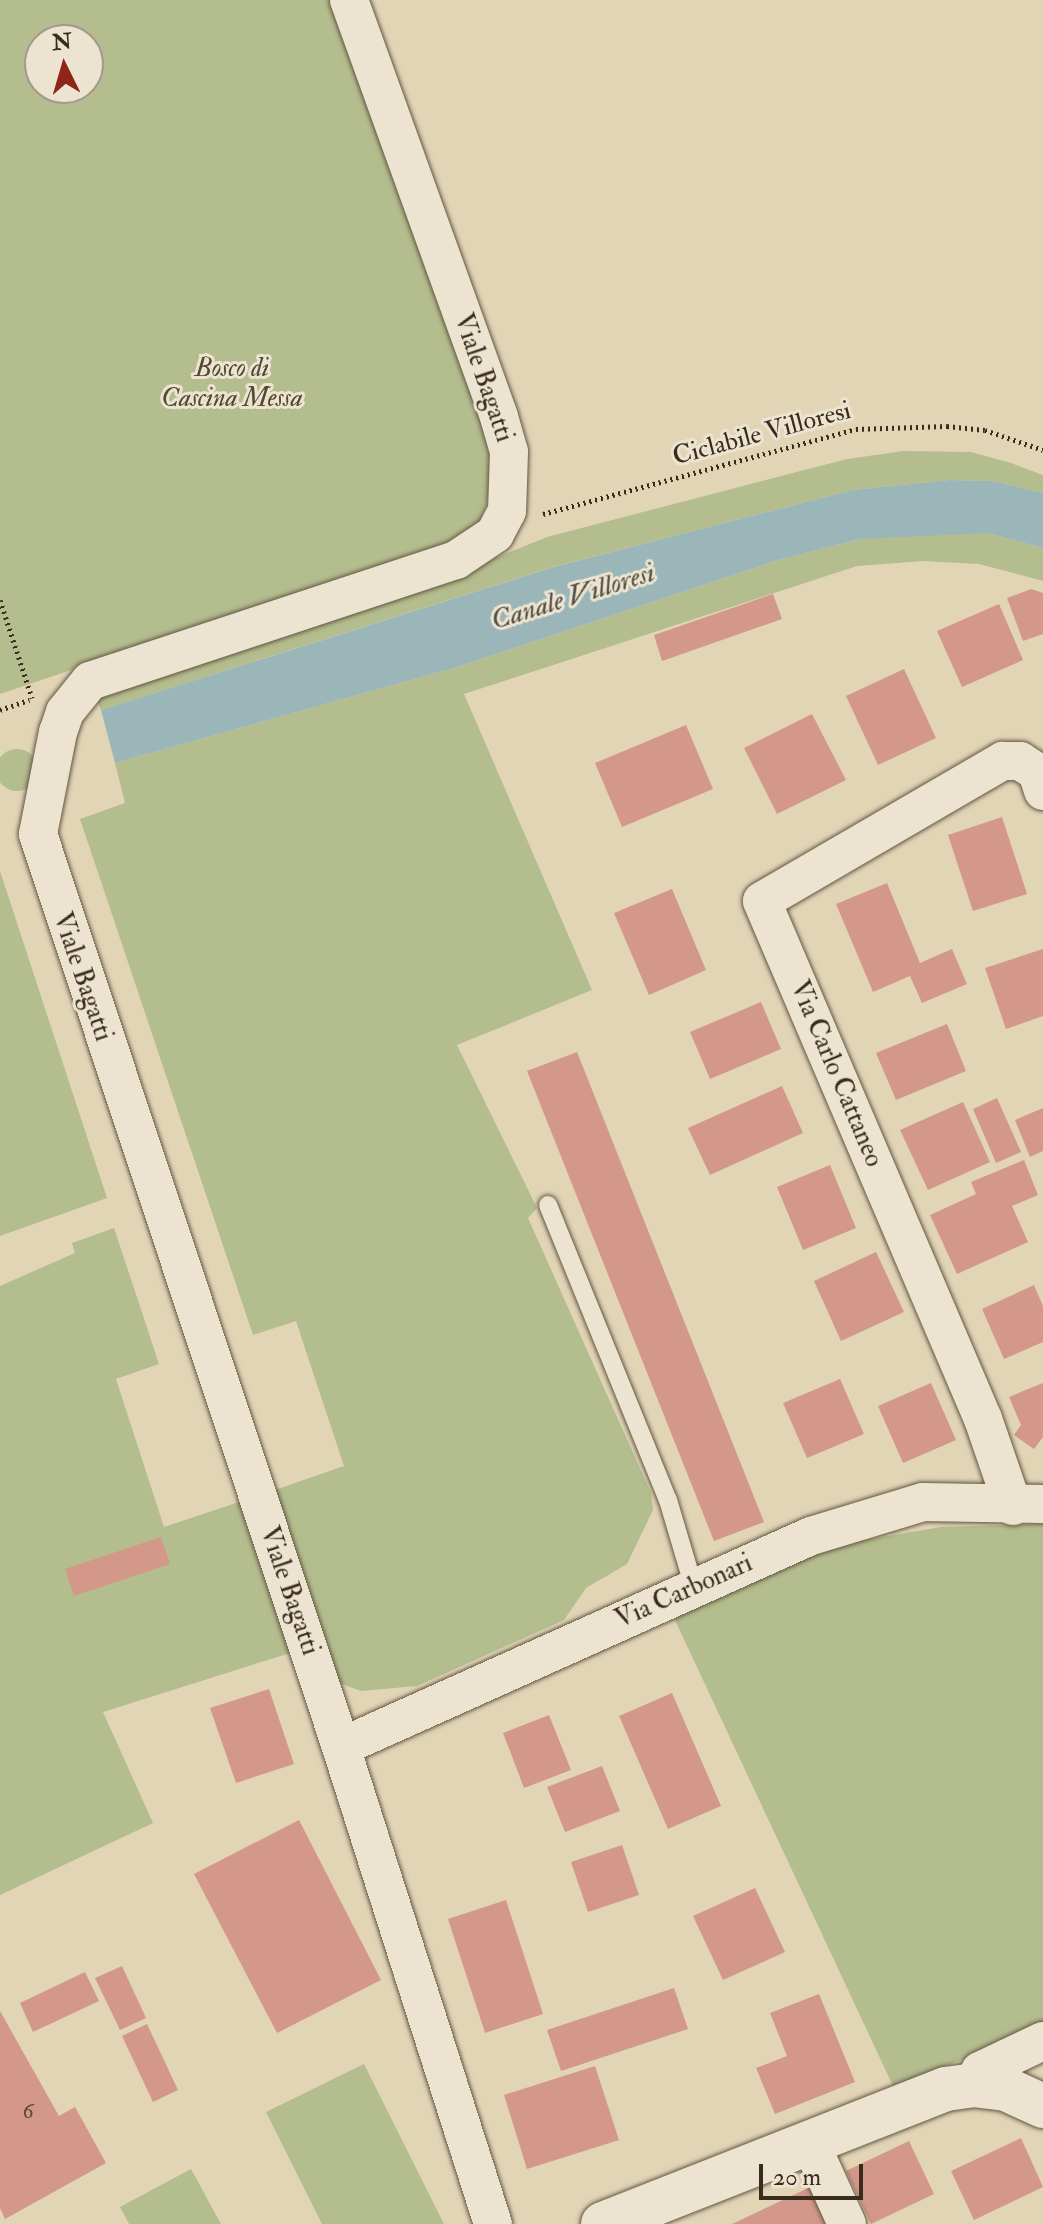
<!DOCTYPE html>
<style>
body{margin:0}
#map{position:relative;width:1043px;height:2224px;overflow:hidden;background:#e1d5b6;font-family:"IM FELL Double Pica",serif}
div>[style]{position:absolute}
.green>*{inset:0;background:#b3bd8d}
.round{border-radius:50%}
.water>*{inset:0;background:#9ab6b9}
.building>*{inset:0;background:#d3988a}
.path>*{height:5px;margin-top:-2.5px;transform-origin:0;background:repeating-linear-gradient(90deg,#3a2c1d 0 2px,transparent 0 6px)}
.roads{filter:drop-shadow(0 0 2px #645643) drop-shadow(0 0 2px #645643)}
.service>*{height:18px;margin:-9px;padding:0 9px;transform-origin:9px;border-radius:9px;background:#ece4d0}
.minor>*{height:38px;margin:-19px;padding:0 19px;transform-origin:19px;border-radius:19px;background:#ece4d0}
.tertiary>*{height:44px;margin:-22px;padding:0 22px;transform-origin:22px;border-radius:22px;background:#ece4d0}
span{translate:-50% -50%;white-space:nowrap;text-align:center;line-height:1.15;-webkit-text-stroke:6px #ece4d0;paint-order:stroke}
.number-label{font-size:22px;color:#604738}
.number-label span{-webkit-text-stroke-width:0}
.park-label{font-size:26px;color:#524933;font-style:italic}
.street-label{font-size:26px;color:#3a2c1d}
.water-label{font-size:28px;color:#524e44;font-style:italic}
.north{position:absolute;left:24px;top:24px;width:80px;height:80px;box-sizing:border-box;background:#ece4d0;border:2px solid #a59a88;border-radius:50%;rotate:355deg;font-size:22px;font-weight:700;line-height:32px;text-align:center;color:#3a2c1d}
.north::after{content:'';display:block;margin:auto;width:28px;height:36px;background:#8f2418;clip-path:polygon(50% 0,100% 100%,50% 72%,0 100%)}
.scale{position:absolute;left:759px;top:2164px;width:104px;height:36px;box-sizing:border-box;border:4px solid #3a2c1d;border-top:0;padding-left:10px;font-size:24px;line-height:28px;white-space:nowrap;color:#3a2c1d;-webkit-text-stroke:6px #ece4d0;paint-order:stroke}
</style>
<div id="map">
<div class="green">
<div style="clip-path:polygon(evenodd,0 0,338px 0,489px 421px,497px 477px,475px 534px,0 694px,0 0,40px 40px,88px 40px,88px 88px,40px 88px,40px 40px)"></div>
<div style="clip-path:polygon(904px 451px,971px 452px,1011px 463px,1043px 475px,1043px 493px,992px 481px,949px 480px,853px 490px,556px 566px,101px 710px,96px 697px,456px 574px,547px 537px,847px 459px)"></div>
<div style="clip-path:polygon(945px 531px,987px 533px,1043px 548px,1043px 581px,979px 564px,924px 561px,857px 566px,464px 694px,592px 990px,457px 1045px,537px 1208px,528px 1218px,651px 1493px,653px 1510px,627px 1564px,586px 1588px,564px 1620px,417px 1686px,361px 1691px,336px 1682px,272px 1491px,344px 1466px,296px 1321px,253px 1335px,80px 819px,125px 803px,115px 763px,457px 667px,778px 560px,860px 539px)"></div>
<div class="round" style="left:-4px;top:749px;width:42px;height:42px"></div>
<div style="clip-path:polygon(0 871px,107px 1198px,0 1236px)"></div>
<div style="clip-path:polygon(114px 1228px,159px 1364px,116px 1379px,164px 1527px,239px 1502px,290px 1653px,103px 1712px,153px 1823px,0 1895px,0 1286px,75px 1253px,72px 1243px)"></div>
<div style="clip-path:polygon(1043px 1524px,1043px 2029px,893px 2086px,674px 1618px,794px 1561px,847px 1543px,941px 1527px)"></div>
<div style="clip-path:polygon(364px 2064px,444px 2224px,322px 2224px,266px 2112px)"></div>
<div style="clip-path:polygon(191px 2169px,221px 2224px,129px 2224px,120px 2207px)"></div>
</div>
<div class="water">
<div style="clip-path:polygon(949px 480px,992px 481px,1043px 493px,1043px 548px,987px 533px,860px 539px,778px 560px,457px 667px,115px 763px,101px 710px,557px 566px,853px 490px)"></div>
</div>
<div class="building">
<div style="clip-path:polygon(1031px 589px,1043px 593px,1043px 634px,1023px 641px,1007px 598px)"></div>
<div style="clip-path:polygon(773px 594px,782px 619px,662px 661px,654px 635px)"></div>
<div style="clip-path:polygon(999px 604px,1023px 660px,962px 687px,937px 631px)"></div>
<div style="clip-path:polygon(904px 669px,936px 738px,878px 765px,846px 696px)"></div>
<div style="clip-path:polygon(812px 714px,846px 780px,777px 814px,744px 748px)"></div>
<div style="clip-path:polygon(686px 725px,713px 789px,622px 827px,595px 763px)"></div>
<div style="clip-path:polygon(1002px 817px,1027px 894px,973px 911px,948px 835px)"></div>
<div style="clip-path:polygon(887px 883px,920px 963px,952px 949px,967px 984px,922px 1003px,910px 976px,873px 992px,836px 904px)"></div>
<div style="clip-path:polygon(672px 889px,706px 970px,649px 995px,614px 913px)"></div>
<div style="clip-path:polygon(1043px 949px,1043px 1016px,1006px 1029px,985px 968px)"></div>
<div style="clip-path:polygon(761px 1002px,781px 1049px,710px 1079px,690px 1032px)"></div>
<div style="clip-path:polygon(947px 1024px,966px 1071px,896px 1100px,876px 1053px)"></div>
<div style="clip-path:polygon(577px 1052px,764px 1522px,714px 1541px,527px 1071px)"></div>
<div style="clip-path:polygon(782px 1086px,803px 1133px,710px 1175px,688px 1128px)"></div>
<div style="clip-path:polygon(997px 1098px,1021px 1152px,996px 1163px,973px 1109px)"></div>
<div style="clip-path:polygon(963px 1102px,990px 1162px,928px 1190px,900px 1130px)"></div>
<div style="clip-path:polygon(1043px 1108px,1043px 1151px,1030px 1157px,1015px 1120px)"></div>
<div style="clip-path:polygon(1024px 1160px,1038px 1195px,1012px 1206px,1028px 1242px,957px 1274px,930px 1215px,976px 1194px,971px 1182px)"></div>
<div style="clip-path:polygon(830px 1165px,856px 1228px,803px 1250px,777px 1187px)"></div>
<div style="clip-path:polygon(876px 1252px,904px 1312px,841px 1341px,814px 1281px)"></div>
<div style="clip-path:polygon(1034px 1285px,1043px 1306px,1043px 1342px,1004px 1359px,982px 1309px)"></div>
<div style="clip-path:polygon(840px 1379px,864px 1434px,807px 1458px,783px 1403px)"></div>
<div style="clip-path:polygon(931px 1383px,956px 1440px,903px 1463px,878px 1406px)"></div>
<div style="clip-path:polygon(1043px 1383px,1043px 1437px,1034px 1449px,1014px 1435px,1021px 1425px,1009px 1397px)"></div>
<div style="clip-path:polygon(161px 1537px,170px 1564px,74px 1596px,65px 1569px)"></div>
<div style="clip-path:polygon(269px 1689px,294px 1764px,236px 1783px,210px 1708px)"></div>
<div style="clip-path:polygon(672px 1693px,721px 1806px,668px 1829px,619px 1716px)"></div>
<div style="clip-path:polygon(549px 1715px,571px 1770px,524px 1788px,503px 1733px)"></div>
<div style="clip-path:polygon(602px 1766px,620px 1811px,565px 1832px,547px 1787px)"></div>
<div style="clip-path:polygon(299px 1820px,381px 1980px,277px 2033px,194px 1874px)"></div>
<div style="clip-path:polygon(622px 1845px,639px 1895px,588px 1912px,571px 1862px)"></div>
<div style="clip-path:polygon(755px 1888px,785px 1952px,723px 1980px,693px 1916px)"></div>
<div style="clip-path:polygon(506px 1900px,543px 2014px,485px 2033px,448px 1919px)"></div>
<div style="clip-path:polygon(122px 1966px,146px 2018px,120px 2030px,95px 1978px)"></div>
<div style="clip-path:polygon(85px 1972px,99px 2001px,33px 2032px,20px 2003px)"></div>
<div style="clip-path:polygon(674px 1988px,688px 2029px,561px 2071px,547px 2030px)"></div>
<div style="clip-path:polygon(819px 1994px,855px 2082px,775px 2114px,756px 2068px,787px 2056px,770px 2013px)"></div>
<div style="clip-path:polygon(0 2011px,59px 2116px,75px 2107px,106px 2163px,5px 2219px,0 2208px)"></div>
<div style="clip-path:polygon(147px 2024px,178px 2090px,153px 2102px,122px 2036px)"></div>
<div style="clip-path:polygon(595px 2066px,619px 2140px,527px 2169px,504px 2095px)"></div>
<div style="clip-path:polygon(1021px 2138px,1043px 2187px,974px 2220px,951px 2171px)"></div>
<div style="clip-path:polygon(909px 2141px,934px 2194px,871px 2224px,846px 2171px)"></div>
<div style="clip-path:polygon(819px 2183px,839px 2224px,732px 2224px)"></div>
</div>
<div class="path">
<div style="left:543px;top:514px;width:324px;rotate:-15.2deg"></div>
<div style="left:856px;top:429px;width:91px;rotate:-1.9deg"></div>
<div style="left:947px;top:426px;width:38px;rotate:6deg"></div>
<div style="left:985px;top:430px;width:61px;rotate:19deg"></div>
<div style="left:0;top:600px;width:103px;rotate:71.9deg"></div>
<div style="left:0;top:710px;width:31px;rotate:-19deg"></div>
</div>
<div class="roads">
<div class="service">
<div style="left:548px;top:1205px;width:318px;rotate:67.9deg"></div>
<div style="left:668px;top:1500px;width:92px;rotate:73.5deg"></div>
</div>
<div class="minor">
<div style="left:349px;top:0;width:443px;rotate:70.2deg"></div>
<div style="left:499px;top:417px;width:36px;rotate:74deg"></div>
<div style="left:509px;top:452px;width:59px;rotate:91.9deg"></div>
<div style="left:507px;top:511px;width:26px;rotate:118deg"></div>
<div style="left:495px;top:534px;width:47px;rotate:146.3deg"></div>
<div style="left:456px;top:560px;width:385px;rotate:161.7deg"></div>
<div style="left:90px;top:681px;width:40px;rotate:129deg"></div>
<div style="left:65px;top:712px;width:21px;rotate:109deg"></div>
<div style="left:58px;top:732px;width:104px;rotate:101.1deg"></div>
<div style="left:38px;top:834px;width:962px;rotate:71.64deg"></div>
<div style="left:341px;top:1747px;width:501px;rotate:72.33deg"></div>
<div style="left:1013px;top:1506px;width:92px;rotate:-109deg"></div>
<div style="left:983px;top:1419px;width:563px;rotate:-113.11deg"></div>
<div style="left:762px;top:901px;width:279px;rotate:-30.2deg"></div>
<div style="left:1003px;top:761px;width:17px"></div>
<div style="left:1020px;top:761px;width:20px;rotate:33deg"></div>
<div style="left:1037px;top:772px;width:20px;rotate:72deg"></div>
<div style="left:341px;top:1747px;width:515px;rotate:-24.18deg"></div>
<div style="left:811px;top:1536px;width:117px;rotate:-16.9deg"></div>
<div style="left:923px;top:1502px;width:120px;rotate:1deg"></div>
<div style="left:973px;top:2085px;width:16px;rotate:-63deg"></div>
<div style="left:980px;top:2071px;width:70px;rotate:-25.5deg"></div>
<div style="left:809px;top:2140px;width:92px;rotate:65.7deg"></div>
</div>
<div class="tertiary">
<div style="left:603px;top:2224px;width:369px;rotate:-21.5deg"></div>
<div style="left:946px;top:2089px;width:27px;rotate:-8deg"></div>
<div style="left:973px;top:2085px;width:33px;rotate:7deg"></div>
<div style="left:1006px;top:2089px;width:41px;rotate:24.7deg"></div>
</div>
</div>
<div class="number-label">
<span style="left:28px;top:2112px">6</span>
</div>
<div class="park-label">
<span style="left:232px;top:384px">Bosco di<br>Cascina Messa</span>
</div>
<div class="street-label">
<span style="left:483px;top:378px;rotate:71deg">Viale Bagatti</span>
<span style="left:762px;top:434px;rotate:-15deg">Ciclabile Villoresi</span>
<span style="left:82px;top:977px;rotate:71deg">Viale Bagatti</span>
<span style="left:836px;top:1074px;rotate:67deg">Via Carlo Cattaneo</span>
<span style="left:289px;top:1591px;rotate:71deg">Viale Bagatti</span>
<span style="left:684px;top:1592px;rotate:-24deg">Via Carbonari</span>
</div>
<div class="water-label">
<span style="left:573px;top:597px;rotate:-17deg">Canale Villoresi</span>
</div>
<div class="north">N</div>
<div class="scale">20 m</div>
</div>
